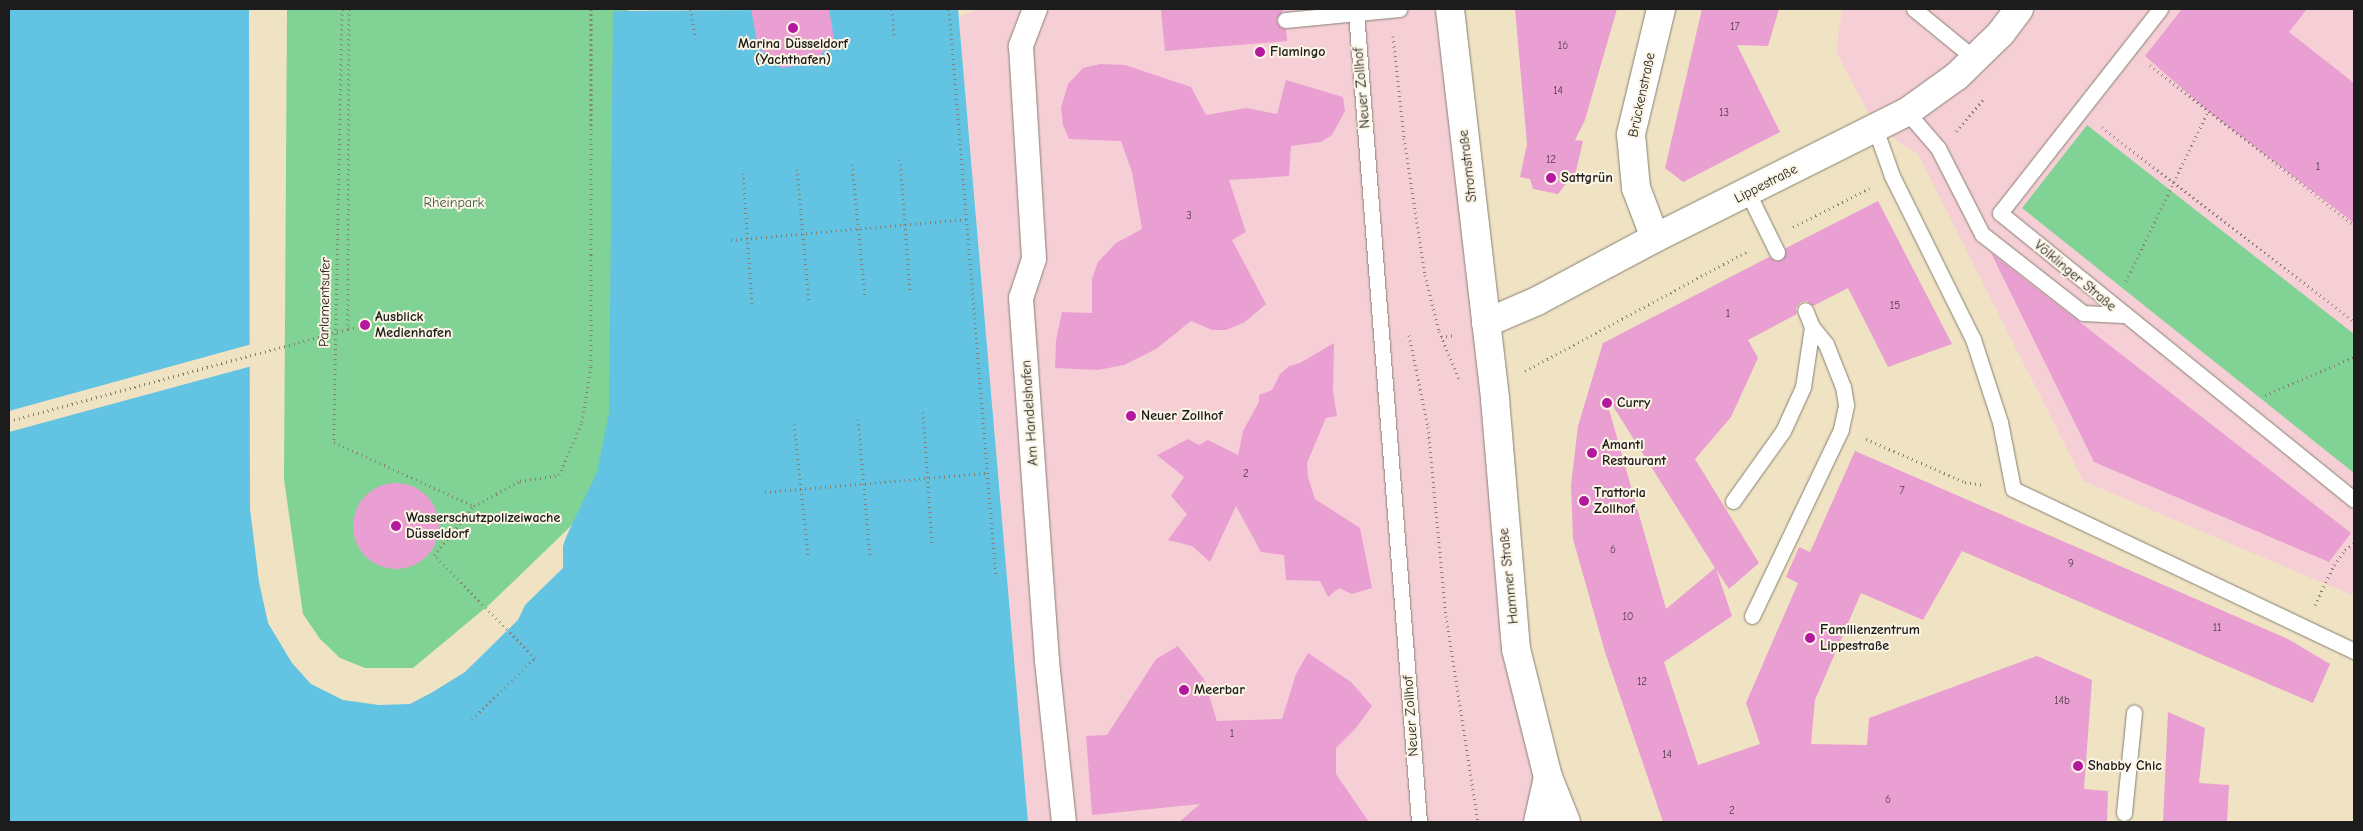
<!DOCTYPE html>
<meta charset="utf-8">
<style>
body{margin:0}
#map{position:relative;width:2363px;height:831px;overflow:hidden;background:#f0e3c4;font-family:"Comic Neue",sans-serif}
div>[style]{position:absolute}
.built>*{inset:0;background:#f6cfd6}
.green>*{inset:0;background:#80d395}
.water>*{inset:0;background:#63c3e2}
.pier>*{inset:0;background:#f0e3c4}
.building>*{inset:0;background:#e99fd1}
.round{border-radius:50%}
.path>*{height:3px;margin-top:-1.5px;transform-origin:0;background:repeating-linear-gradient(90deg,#868070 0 1px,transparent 0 5px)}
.roads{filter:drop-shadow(0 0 1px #868070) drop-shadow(0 0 1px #868070)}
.service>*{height:15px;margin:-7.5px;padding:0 7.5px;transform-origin:7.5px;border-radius:7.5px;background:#fff}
.pedestrian>*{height:24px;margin:-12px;padding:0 12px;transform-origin:12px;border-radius:12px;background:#fff}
.minor>*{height:28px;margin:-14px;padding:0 14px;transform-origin:14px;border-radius:14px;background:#fff}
.tertiary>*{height:28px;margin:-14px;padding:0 14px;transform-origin:14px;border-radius:14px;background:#fff}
.path-bridge>*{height:3px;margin-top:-1.5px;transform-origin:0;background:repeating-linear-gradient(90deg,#868070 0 1px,transparent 0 5px)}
.dots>*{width:14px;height:14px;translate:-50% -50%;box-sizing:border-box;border:2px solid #fcf5e5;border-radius:50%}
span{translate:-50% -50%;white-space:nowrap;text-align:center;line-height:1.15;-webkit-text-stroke:4px #fcf5e5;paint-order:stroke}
.number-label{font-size:11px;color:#4f3d49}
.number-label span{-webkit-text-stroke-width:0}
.poi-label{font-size:14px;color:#1c1c1c;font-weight:700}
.left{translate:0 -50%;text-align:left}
.street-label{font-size:14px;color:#1c1c1c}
.park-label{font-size:14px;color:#3f5c46}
.frame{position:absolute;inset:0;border:10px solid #1c1c1c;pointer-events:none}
</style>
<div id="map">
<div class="built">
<div style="clip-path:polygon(977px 9px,1439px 9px,1511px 652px,1562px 822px,1028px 822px,959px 17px)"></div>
<div style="clip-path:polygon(1842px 9px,2354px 9px,2354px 596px,2083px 481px,1918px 154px,1876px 127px,1836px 52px)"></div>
</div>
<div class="green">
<div style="clip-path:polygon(287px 9px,628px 9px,622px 428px,601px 497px,490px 604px,413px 668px,365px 668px,340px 658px,320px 639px,303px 614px,284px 479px)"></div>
<div style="clip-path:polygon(2087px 125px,2354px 334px,2354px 473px,2022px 208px)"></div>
</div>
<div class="water">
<div style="clip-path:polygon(9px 9px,249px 9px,250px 509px,259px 582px,268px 623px,292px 663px,311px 684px,343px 700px,379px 705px,410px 704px,431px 693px,465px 672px,518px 620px,525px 605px,563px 568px,563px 546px,567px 535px,597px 472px,609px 413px,613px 11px,958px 9px,1028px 822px,9px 822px)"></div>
</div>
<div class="pier">
<div style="clip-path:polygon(252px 344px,252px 366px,9px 432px,9px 411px)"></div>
</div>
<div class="building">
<div style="clip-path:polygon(751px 9px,829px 9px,834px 39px,814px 63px,782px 68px,758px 47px)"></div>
<div style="clip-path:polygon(1284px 9px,1276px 21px,1286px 29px,1287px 41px,1165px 51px,1161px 10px)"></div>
<div style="clip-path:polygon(1515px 9px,1617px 9px,1585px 120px,1575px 140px,1583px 141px,1576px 171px,1558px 194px,1533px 189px,1530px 179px,1520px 177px,1527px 144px)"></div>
<div style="clip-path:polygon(1702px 9px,1779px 9px,1768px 46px,1737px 45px,1780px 132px,1683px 182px,1665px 168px)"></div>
<div style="clip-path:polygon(2182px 9px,2307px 9px,2289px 32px,2354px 83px,2354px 223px,2208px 111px,2145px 56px)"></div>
<div style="clip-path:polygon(1100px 64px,1125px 65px,1191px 87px,1206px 115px,1246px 108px,1277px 114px,1286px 80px,1343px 97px,1345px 111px,1332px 135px,1321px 142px,1291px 146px,1289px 176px,1229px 180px,1246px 232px,1232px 240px,1266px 304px,1245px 322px,1226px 330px,1212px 330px,1191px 321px,1156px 349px,1124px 365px,1098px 370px,1055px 368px,1056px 340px,1062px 312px,1092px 313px,1092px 279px,1098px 262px,1116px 243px,1142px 229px,1132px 172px,1121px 141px,1069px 139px,1063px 125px,1061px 108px,1068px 84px,1083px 68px)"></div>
<div style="clip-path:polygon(evenodd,1878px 201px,1952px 344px,1888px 367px,1848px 288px,1813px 306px,1807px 301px,1801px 302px,1796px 308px,1797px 314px,1748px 340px,1758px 358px,1731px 417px,1695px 459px,1759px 563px,1729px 589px,1716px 569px,1732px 616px,1664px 662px,1698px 765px,1760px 744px,1746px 703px,1798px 583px,1786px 577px,1799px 547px,1810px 552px,1855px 451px,2288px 639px,2330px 664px,2313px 703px,1962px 551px,1923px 620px,1861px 593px,1815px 700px,1811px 744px,1867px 745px,1869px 718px,2037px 656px,2092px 680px,2084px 789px,2108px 791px,2107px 822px,1663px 822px,1605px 652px,1573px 539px,1571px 485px,1578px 426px,1603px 343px,1769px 257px,1776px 261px,1782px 260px,1786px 248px,1878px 201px,1604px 392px,1715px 568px,1666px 609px,1604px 392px)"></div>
<div style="clip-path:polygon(1991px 253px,2351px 533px,2329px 562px,2094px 462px)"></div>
<div style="clip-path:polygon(1334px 343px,1333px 392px,1337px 416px,1326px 418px,1307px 463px,1308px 477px,1315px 499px,1360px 528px,1372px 588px,1352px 594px,1339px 588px,1328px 597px,1320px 581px,1286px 580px,1284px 555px,1261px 552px,1236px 506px,1210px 562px,1192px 546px,1168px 540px,1187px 514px,1171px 496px,1184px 477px,1157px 455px,1188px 439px,1199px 445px,1208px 440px,1238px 455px,1243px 431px,1259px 402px,1259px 395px,1272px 390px,1280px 374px,1289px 366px,1300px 363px)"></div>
<div class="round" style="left:353px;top:483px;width:86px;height:86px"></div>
<div style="clip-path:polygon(1178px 646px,1204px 679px,1217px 721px,1282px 719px,1296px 674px,1308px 653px,1351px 682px,1372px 706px,1356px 728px,1336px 748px,1336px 774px,1369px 822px,1179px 822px,1200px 804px,1092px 815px,1086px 736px,1107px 735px,1156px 659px)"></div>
<div style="clip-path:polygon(2168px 712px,2205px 728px,2199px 783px,2229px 785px,2227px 822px,2163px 822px)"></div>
</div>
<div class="path">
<div style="left:342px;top:9px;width:433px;rotate:91.1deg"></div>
<div style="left:334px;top:442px;width:154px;rotate:24.6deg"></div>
<div style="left:349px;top:9px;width:320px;rotate:90.2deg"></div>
<div style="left:348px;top:329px;width:17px;rotate:-13deg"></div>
<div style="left:691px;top:9px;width:30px;rotate:82deg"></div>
<div style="left:892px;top:9px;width:28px;rotate:86deg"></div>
<div style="left:949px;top:9px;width:570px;rotate:85.27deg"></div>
<div style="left:1393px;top:36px;width:103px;rotate:83.8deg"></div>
<div style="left:1404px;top:138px;width:139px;rotate:81.3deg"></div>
<div style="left:1425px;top:275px;width:58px;rotate:76deg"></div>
<div style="left:1439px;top:331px;width:52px;rotate:67.4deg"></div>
<div style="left:2150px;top:65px;width:259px;rotate:38.1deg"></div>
<div style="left:2102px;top:127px;width:319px;rotate:37.7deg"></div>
<div style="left:1956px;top:131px;width:41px;rotate:-48.9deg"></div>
<div style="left:900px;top:159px;width:133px;rotate:85.7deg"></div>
<div style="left:852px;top:164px;width:133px;rotate:84.4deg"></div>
<div style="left:797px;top:169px;width:135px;rotate:84.9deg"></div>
<div style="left:743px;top:173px;width:133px;rotate:86.1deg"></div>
<div style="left:1793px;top:227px;width:86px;rotate:-26.9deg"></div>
<div style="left:731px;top:240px;width:237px;rotate:-5.1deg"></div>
<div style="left:2126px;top:281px;width:189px;rotate:-64.2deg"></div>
<div style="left:1409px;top:335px;width:94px;rotate:78.3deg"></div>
<div style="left:1428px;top:427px;width:190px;rotate:84.6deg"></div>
<div style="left:1446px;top:616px;width:208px;rotate:81.2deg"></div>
<div style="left:1441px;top:337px;width:15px;rotate:-8deg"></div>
<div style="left:1525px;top:371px;width:253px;rotate:-28.3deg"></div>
<div style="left:2265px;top:395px;width:97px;rotate:-23.1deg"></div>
<div style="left:923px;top:412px;width:132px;rotate:86.1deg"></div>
<div style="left:858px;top:419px;width:139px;rotate:85deg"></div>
<div style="left:794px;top:424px;width:133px;rotate:83.9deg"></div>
<div style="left:1866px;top:439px;width:108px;rotate:23.5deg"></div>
<div style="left:1965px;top:482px;width:20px;rotate:9deg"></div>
<div style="left:765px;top:492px;width:224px;rotate:-4.9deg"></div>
<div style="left:2315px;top:605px;width:44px;rotate:-64.6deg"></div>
<div style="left:2334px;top:565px;width:19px;rotate:-54deg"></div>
<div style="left:2345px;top:550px;width:11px;rotate:-34deg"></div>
<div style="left:472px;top:719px;width:88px;rotate:-44.1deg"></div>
<div style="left:535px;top:658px;width:144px;rotate:-134.4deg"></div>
<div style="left:434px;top:555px;width:63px;rotate:-50.8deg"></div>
<div style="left:474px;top:506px;width:52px;rotate:-28.5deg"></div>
<div style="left:520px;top:481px;width:39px;rotate:-9deg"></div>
<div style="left:559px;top:475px;width:58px;rotate:-66.5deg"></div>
<div style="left:582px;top:422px;width:58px;rotate:-81deg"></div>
<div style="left:591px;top:365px;width:356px;rotate:-90deg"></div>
</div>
<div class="roads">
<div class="service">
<div style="left:1914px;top:9px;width:79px;rotate:39.3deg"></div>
<div style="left:2160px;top:9px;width:259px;rotate:128.1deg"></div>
<div style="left:2000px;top:213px;width:456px;rotate:39deg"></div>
<div style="left:1356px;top:12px;width:812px;rotate:85.55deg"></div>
<div style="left:1285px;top:20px;width:115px;rotate:-5.5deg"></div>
<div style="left:1907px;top:112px;width:48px;rotate:49.3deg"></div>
<div style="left:1938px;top:148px;width:97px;rotate:62.9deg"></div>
<div style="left:1982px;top:234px;width:128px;rotate:38deg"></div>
<div style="left:2083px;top:313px;width:39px;rotate:3deg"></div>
<div style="left:1875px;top:128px;width:51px;rotate:70.5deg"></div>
<div style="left:1892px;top:176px;width:182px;rotate:63.6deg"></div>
<div style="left:1973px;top:339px;width:87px;rotate:72deg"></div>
<div style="left:2000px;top:422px;width:68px;rotate:79deg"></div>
<div style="left:2013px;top:489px;width:378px;rotate:25.4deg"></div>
<div style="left:1748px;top:193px;width:66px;rotate:63.8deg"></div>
<div style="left:1733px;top:501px;width:86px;rotate:-54.5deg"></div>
<div style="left:1783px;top:431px;width:48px;rotate:-65.6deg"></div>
<div style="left:1803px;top:387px;width:61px;rotate:-81.5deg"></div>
<div style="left:1812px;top:327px;width:18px;rotate:-112deg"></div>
<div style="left:1752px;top:616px;width:207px;rotate:-64.5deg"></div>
<div style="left:1841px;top:429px;width:25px;rotate:-78deg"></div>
<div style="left:1846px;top:405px;width:18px;rotate:-99deg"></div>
<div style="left:1843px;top:387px;width:46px;rotate:-111.6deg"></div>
<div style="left:1826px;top:344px;width:22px;rotate:-129deg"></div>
<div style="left:2124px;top:813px;width:101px;rotate:-84.3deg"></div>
</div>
<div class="pedestrian">
<div style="left:1035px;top:9px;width:40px;rotate:111deg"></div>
<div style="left:1021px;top:46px;width:213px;rotate:86.5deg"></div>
<div style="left:1034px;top:259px;width:41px;rotate:108.4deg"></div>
<div style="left:1021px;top:298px;width:364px;rotate:85.9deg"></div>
<div style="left:1047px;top:661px;width:162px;rotate:84deg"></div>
</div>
<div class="minor">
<div style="left:1655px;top:238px;width:53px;rotate:-110.8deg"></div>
<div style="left:1636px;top:188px;width:54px;rotate:-95.3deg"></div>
<div style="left:1631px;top:134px;width:129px;rotate:-76.5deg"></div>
<div style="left:1486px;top:323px;width:56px;rotate:-23.3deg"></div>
<div style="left:1537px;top:301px;width:134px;rotate:-28.1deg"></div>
<div style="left:1655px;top:238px;width:282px;rotate:-26.6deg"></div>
<div style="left:1907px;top:112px;width:62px;rotate:-35.8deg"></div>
<div style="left:1957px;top:76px;width:62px;rotate:-44.3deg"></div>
<div style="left:2001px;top:33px;width:30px;rotate:-53deg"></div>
<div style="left:1538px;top:822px;width:46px;rotate:-77.5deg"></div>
</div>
<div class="tertiary">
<div style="left:1450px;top:9px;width:393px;rotate:83.4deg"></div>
<div style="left:1495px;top:399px;width:251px;rotate:85.2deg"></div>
<div style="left:1516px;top:649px;width:132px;rotate:76deg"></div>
<div style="left:1548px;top:777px;width:48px;rotate:68.2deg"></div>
</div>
</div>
<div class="path-bridge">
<div style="left:9px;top:421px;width:351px;rotate:-15.2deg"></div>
</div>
<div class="dots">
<div style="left:793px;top:28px;background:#b5179e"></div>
<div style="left:1260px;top:52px;background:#b5179e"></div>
<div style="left:1551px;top:178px;background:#b5179e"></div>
<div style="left:365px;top:325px;background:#b5179e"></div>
<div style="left:1607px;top:403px;background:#b5179e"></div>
<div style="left:1131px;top:416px;background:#b5179e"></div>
<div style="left:1592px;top:453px;background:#b5179e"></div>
<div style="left:1584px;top:501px;background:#b5179e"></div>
<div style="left:396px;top:526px;background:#b5179e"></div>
<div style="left:1810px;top:638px;background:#b5179e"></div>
<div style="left:1184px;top:690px;background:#b5179e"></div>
<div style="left:2078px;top:766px;background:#b5179e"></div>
</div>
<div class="number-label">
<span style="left:1735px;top:27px">17</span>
<span style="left:1563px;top:46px">16</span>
<span style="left:1558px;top:91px">14</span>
<span style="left:1724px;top:113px">13</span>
<span style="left:1551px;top:160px">12</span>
<span style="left:2318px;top:167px">1</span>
<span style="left:1189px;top:216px">3</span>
<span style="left:1895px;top:306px">15</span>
<span style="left:1728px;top:314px">1</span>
<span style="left:1246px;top:474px">2</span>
<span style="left:1902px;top:491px">7</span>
<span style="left:1613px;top:550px">6</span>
<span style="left:2071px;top:564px">9</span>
<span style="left:1628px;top:617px">10</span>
<span style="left:2217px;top:628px">11</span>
<span style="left:1642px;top:682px">12</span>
<span style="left:2062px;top:701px">14b</span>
<span style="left:1232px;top:734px">1</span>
<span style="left:1667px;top:755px">14</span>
<span style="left:1888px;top:800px">6</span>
<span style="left:1732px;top:811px">2</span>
</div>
<div class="poi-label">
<span style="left:793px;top:52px">Marina Düsseldorf<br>(Yachthafen)</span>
<span class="left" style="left:1270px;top:52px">Flamingo</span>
<span class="left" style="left:1561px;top:178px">Sattgrün</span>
<span class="left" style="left:375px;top:325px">Ausblick<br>Medienhafen</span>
<span class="left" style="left:1617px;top:403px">Curry</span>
<span class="left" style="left:1141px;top:416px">Neuer Zollhof</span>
<span class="left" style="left:1602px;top:453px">Amanti<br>Restaurant</span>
<span class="left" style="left:1594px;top:501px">Trattoria<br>Zollhof</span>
<span class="left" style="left:406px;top:526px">Wasserschutzpolizeiwache<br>Düsseldorf</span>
<span class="left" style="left:1820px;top:638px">Familienzentrum<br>Lippestraße</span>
<span class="left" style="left:1194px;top:690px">Meerbar</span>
<span class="left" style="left:2088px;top:766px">Shabby Chic</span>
</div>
<div class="street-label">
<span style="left:1362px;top:88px;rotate:-95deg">Neuer Zollhof</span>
<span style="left:1642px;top:95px;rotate:-78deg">Brückenstraße</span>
<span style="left:1468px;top:166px;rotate:-97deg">Stromstraße</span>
<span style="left:1766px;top:184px;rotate:-27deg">Lippestraße</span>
<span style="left:2075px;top:276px;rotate:40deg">Völklinger Straße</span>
<span style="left:325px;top:302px;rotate:-89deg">Parlamentsufer</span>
<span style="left:1030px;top:413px;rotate:-94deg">Am Handelshafen</span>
<span style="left:1509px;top:576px;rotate:-96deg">Hammer Straße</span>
<span style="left:1411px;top:716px;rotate:-94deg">Neuer Zollhof</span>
</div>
<div class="park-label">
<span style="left:454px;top:203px">Rheinpark</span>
</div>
<div class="frame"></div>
</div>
